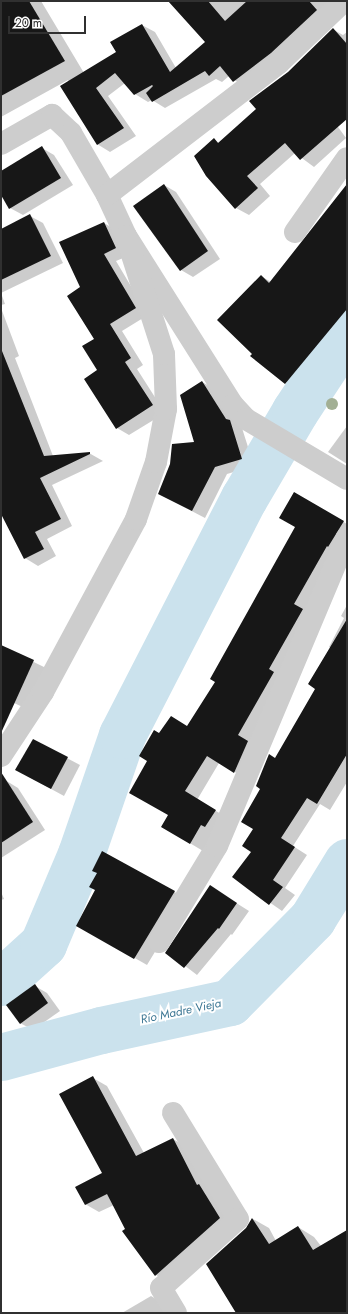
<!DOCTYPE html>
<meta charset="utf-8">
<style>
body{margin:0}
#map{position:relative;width:348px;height:1314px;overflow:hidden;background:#fff;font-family:Jost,sans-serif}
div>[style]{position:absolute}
.shadow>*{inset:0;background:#0003}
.river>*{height:47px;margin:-23.5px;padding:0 23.5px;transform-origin:23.5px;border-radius:23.5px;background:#cbe2ed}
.building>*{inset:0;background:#171717}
.street>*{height:22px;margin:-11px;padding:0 11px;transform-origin:11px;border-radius:11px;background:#cdcdcd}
.trees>*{width:12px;height:12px;margin:-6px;border-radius:50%;background:#a2af94}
span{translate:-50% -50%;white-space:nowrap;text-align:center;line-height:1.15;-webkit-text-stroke:4px #fff;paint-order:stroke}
.water-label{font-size:12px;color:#3d7794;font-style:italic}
.frame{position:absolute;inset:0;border:2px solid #303030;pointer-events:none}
.scale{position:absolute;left:8px;top:16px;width:78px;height:18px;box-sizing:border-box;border:2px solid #303030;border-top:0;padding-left:5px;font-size:12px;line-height:14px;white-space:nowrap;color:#303030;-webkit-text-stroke:3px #fff;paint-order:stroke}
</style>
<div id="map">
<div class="shadow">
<div style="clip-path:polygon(1px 1px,41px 1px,84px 73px,117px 53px,142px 25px,155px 32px,176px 68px,206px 42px,170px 1px,333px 1px,247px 89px,229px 76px,222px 82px,216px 79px,165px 108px,152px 100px,148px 102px,135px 94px,125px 83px,108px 96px,136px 136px,110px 152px,97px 144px,68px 80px,1px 117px)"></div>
<div style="clip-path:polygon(334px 30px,343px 35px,347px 32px,347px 108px,333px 120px,346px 138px,314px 167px,295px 153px,260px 184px,270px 196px,249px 215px,236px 208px,214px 139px,219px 143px,258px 110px,288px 73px)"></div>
<div style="clip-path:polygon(42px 148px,54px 155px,73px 185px,23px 215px,10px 208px,1px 193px,1px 172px)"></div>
<div style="clip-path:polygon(164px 185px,176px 192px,220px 259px,193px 277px,181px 270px)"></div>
<div style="clip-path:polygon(347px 185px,347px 331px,298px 391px,252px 355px,261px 276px,271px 282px)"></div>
<div style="clip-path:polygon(30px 216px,43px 223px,63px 263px,1px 293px,1px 230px)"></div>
<div style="clip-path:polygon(104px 223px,116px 230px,128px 256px,116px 261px,148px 315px,122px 331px,143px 365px,137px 369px,165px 413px,129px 435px,117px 428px,98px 371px,95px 339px,82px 288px)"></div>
<div style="clip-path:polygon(1px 293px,5px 304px,1px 305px)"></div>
<div style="clip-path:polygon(1px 308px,19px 356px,15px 358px,53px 456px,89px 453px,103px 461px,52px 485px,72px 526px,47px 539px,56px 556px,38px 566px,25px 558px,1px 512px)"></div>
<div style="clip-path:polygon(202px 382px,215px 389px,242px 428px,254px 466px,227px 474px,205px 518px,159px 494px,196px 443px)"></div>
<div style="clip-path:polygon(347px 426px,347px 464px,328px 452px)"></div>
<div style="clip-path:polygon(294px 493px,347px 524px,347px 542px,247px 779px,219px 763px,197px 800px,228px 818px,203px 851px,163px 827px,169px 815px,149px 760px,160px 735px,188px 727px,216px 682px,296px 527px)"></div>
<div style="clip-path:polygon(347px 605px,347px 782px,330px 810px,320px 804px,293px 846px,307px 855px,285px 888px,295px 895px,282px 911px,233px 877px,252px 852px,262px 789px,317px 689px,331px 648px,329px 647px,344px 618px,341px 616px)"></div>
<div style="clip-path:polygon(1px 646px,46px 668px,27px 709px,1px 697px)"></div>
<div style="clip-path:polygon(33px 740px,80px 765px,64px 796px,29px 777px)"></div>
<div style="clip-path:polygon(5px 780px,18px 788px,45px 830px,1px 858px,1px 783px)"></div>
<div style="clip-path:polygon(103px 852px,187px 899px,147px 965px,77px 925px,96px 890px)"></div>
<div style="clip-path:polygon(1px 892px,4px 899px,1px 900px)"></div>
<div style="clip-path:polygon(222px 894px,249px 911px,232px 935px,231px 934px,197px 975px,167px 952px)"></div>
<div style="clip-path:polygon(35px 986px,47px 993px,60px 1011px,33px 1030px,20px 1023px)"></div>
<div style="clip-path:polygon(93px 1078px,107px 1086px,144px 1153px,173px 1139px,187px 1147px,234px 1226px,170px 1283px,156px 1275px,124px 1231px,127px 1229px,114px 1205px,99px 1212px,85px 1204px,104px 1174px)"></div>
<div style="clip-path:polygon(253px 1219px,269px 1228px,276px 1241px,298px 1227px,314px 1237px,321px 1246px,347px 1231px,347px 1313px,237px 1313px,247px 1229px)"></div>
<div style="clip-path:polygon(151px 1296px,166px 1305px,171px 1313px,122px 1313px)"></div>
</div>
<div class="river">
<div style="left:1px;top:982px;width:57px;rotate:-42.1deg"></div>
<div style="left:43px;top:944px;width:98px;rotate:-67.1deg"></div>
<div style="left:81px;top:854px;width:126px;rotate:-71deg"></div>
<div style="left:122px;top:735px;width:267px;rotate:-62.8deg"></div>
<div style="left:244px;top:498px;width:101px;rotate:-59.6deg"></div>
<div style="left:295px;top:411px;width:95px;rotate:-56.6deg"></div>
<div style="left:1px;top:1057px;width:104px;rotate:-15.1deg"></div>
<div style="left:101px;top:1030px;width:132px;rotate:-12.2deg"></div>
<div style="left:230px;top:1002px;width:117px;rotate:-45.3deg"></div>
<div style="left:312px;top:919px;width:67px;rotate:-58.4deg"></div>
</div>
<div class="building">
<div style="clip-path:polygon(1px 1px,29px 1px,65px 61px,1px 96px)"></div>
<div style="clip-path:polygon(168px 1px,208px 1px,225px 21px,247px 1px,309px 1px,317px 10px,271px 53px,233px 82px,220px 66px,209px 76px,205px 71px,152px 102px,146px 93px,153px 86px,152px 85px,134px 95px,115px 73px,96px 88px,124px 128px,97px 145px,60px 86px,116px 52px,110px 42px,142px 24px,170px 72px,205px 42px)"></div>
<div style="clip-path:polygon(333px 28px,347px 44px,347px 119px,300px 160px,285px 143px,247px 176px,258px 188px,235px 209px,206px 176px,194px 156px,214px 138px,218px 143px,256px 109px,249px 101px,288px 72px)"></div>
<div style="clip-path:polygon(42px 146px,61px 178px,9px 209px,1px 195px,1px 171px)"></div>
<div style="clip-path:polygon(164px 184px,208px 251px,180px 271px,133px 206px)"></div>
<div style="clip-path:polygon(347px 184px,347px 309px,285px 384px,250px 356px,252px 354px,217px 320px,261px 275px,269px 283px)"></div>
<div style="clip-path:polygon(30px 214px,51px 256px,1px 280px,1px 229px)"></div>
<div style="clip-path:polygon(104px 222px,116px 248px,104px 254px,136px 308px,110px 324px,131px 358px,125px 362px,153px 405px,116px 429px,84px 379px,97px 370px,82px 346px,94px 339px,67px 296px,80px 287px,59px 242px)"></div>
<div style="clip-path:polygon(2px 351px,44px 456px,90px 452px,90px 454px,40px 478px,61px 519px,35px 532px,44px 549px,24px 559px,1px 514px)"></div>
<div style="clip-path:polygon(202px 381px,226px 419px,230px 420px,242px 459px,215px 467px,192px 511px,158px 494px,170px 464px,172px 444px,194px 442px,180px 395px)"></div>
<div style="clip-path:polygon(294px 492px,344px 521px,328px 547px,327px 546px,294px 604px,303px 609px,269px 669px,274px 672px,238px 735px,248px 741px,234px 773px,207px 756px,185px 791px,216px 810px,205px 827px,201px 825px,190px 844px,161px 827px,168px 815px,129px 793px,147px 761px,139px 756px,154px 730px,159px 733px,171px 716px,187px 726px,215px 682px,210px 679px,295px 527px,279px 518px)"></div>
<div style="clip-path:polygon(347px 619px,347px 754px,317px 804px,307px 798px,281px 838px,295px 847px,273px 880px,283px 887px,269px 905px,232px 877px,251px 852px,242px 846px,253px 829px,241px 822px,260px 789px,256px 786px,269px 754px,275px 758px,315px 689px,308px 684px)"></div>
<div style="clip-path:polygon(1px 645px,34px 660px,1px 733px)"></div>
<div style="clip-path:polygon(33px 739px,68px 757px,51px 789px,15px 770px)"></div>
<div style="clip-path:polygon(1px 772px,33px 822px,1px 843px)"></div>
<div style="clip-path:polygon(102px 851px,175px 891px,134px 959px,76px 926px,95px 890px,89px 887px,97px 873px,92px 871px)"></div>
<div style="clip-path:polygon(210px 885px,237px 903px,219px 929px,218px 928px,184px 968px,165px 953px)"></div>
<div style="clip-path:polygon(35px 984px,48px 1003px,20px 1024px,6px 1005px)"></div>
<div style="clip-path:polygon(93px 1076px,136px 1156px,173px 1138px,197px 1185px,199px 1184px,220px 1218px,155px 1276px,122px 1231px,125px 1229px,107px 1194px,85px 1205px,75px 1187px,102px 1173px,59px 1094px)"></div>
<div style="clip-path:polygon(252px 1218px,269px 1244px,298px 1226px,313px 1250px,347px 1230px,347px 1313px,236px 1313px,206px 1264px,246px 1228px)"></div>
</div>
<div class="street">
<div style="left:1px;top:144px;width:59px;rotate:-29.6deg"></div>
<div style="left:52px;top:115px;width:26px;rotate:43deg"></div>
<div style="left:71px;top:133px;width:72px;rotate:59.9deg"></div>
<div style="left:107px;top:195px;width:45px;rotate:65.1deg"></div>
<div style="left:126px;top:236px;width:200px;rotate:57.7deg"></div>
<div style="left:233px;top:405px;width:19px;rotate:47deg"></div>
<div style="left:246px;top:419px;width:117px;rotate:30.7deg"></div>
<div style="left:107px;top:195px;width:217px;rotate:-37.5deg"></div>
<div style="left:279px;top:63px;width:90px;rotate:-43.6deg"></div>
<div style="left:295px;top:232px;width:90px;rotate:-54.9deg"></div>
<div style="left:1px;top:756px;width:77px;rotate:-56.7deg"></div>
<div style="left:43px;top:692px;width:196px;rotate:-61.7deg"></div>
<div style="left:136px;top:519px;width:60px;rotate:-70.7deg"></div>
<div style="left:156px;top:462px;width:54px;rotate:-79.3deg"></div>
<div style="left:166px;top:409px;width:55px;rotate:-92.1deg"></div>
<div style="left:164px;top:354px;width:124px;rotate:-107.9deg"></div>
<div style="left:159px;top:942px;width:112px;rotate:-58.9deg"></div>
<div style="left:217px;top:846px;width:335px;rotate:-67.2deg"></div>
<div style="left:173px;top:1113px;width:124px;rotate:58.5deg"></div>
<div style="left:238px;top:1219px;width:103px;rotate:138.1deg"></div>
<div style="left:161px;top:1288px;width:29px;rotate:59deg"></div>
</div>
<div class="trees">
<div style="left:332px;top:404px"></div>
</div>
<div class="water-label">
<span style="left:181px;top:1012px;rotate:-12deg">Río Madre Vieja</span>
</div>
<div class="frame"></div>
<div class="scale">20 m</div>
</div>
